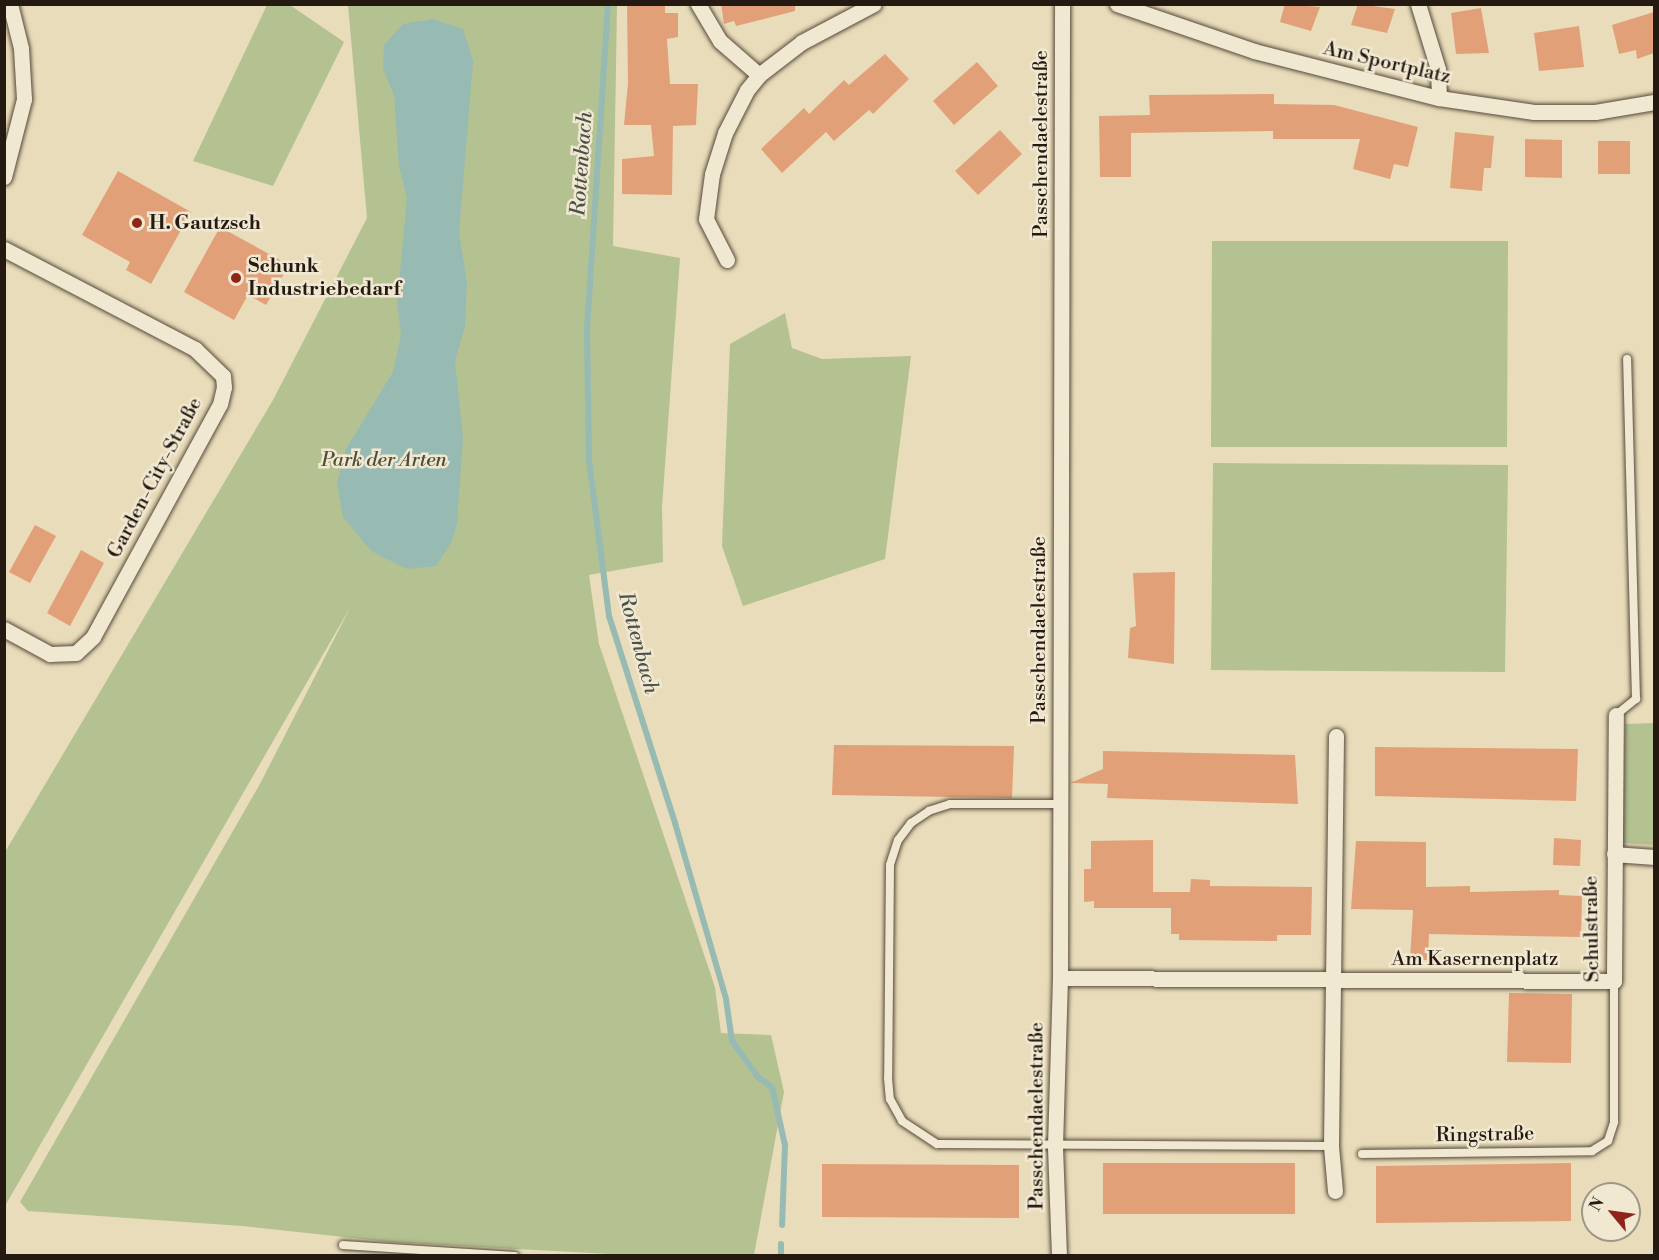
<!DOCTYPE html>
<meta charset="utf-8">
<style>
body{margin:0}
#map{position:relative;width:1659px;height:1260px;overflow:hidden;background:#e9dcba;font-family:"Libre Bodoni",serif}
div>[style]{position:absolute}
.green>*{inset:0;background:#b4c191}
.water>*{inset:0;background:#97bbb3}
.stream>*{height:6px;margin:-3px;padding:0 3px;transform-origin:3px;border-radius:3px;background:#97bbb3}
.building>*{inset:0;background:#e2a078}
.roads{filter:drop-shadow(0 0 2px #554a3b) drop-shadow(0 0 2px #554a3b)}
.service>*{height:8px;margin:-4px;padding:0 4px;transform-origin:4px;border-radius:4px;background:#f1e8d2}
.minor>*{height:15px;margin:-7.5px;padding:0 7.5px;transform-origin:7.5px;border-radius:7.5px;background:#f1e8d2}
.dots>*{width:16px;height:16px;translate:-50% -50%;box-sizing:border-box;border:3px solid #f1e8d2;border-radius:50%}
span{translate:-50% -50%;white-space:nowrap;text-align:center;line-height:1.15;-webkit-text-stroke:5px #f1e8d2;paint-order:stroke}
.street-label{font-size:20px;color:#241a11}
.poi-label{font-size:20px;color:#241a11;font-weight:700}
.left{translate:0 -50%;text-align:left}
.park-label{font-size:20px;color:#4f4c37;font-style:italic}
.water-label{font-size:21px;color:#4c524a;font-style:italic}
.frame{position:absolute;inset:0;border:6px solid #241a11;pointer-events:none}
.north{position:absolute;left:1581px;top:1182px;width:60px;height:60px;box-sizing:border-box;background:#f1e8d2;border:2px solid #9f9685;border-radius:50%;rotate:299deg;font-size:16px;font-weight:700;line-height:24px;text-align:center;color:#241a11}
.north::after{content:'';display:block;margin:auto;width:21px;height:27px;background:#8f2418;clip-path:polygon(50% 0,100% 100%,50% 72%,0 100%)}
</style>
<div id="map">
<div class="green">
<div style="clip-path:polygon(267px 5px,290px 5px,344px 42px,273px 186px,193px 161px)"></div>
<div style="clip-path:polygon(348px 5px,617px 5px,613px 246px,680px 258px,662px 507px,663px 562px,589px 575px,599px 644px,715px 987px,721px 1033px,771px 1035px,784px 1092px,754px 1255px,629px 1255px,390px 1242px,242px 1226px,28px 1211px,20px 1202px,261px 782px,351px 606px,5px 1206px,5px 852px,273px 400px,367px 218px)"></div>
<div style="clip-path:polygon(1212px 241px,1508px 241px,1507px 447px,1211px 447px)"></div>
<div style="clip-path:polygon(785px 313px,792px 348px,822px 359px,911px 356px,885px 559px,743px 606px,722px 546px,730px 344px)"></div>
<div style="clip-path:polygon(1213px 463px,1508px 465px,1505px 672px,1211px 670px)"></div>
<div style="clip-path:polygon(1654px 723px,1654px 845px,1622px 843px,1625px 724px)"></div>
</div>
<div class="water">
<div style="clip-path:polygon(433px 19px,463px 29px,473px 61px,459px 233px,467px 282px,465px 326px,455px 361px,463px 437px,457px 523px,452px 541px,436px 566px,407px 569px,371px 551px,343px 517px,337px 483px,346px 449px,393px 372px,401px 335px,397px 303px,407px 199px,399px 166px,394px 95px,383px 69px,384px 45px,403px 24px)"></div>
</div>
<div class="stream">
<div style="left:608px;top:4px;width:329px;rotate:93.7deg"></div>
<div style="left:587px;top:332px;width:128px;rotate:89.1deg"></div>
<div style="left:589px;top:460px;width:157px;rotate:82.7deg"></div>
<div style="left:609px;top:616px;width:217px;rotate:72.3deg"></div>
<div style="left:675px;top:823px;width:183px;rotate:73.8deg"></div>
<div style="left:726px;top:999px;width:42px;rotate:81.9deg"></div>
<div style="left:732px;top:1041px;width:44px;rotate:54.2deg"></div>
<div style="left:758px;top:1077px;width:17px;rotate:36deg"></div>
<div style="left:772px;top:1087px;width:59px;rotate:77.4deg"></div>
<div style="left:785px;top:1145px;width:80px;rotate:92.1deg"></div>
<div style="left:781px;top:1256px;width:12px;rotate:-90deg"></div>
</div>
<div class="building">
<div style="clip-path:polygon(627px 4px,665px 4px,665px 13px,678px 13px,678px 37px,667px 39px,670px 84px,698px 84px,696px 125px,673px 126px,672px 195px,622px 194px,622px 159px,654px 156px,651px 125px,624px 125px,628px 83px)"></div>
<div style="clip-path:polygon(721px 4px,795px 4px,795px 11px,736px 26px,734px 21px,724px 24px)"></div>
<div style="clip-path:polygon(1285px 4px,1320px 7px,1311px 31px,1280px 22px)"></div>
<div style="clip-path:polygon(1358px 4px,1395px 9px,1387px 33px,1351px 25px)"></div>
<div style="clip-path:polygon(1481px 8px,1489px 53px,1456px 54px,1451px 13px)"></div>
<div style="clip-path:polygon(1654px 12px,1654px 53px,1637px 59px,1636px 50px,1619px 54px,1612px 25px)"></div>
<div style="clip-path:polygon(1579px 26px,1584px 67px,1539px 71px,1534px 33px)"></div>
<div style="clip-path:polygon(885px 54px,909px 79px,873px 114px,869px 110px,834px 141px,826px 132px,782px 173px,761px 149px,804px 108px,809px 114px,844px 80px,849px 85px)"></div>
<div style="clip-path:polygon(977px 62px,998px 86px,954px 125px,933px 101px)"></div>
<div style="clip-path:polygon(1274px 94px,1274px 104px,1334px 105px,1418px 127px,1408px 167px,1394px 164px,1390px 179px,1353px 169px,1360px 139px,1273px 139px,1273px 131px,1131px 133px,1131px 177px,1100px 177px,1099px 116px,1150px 115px,1149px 95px)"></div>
<div style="clip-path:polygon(1000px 130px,1022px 154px,978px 195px,955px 171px)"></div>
<div style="clip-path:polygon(1455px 132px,1494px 136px,1491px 168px,1484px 168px,1482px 191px,1450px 188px)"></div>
<div style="clip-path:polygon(1525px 139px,1562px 140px,1562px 178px,1525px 177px)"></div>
<div style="clip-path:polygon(1598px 141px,1630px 141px,1630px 174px,1598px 174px)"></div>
<div style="clip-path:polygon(118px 171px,191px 212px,151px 284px,126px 270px,130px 262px,82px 235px)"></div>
<div style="clip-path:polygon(220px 227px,289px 265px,266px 305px,248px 295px,234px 320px,184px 292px)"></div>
<div style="clip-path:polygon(35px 525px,56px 536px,30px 583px,9px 572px)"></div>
<div style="clip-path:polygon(81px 550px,104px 563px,70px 626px,47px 613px)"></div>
<div style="clip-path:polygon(1175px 572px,1174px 664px,1128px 658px,1130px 628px,1136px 626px,1133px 573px)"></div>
<div style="clip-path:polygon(834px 745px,1014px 746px,1012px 798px,832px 795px)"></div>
<div style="clip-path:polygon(1375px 747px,1578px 749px,1576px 801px,1375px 796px)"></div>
<div style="clip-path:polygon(1103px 751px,1295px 755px,1298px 804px,1107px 798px,1108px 784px,1070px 783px,1103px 769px)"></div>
<div style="clip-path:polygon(1554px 838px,1581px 840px,1580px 866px,1553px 865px)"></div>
<div style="clip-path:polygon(1153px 840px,1153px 892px,1190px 892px,1191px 879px,1210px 880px,1210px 886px,1312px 887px,1311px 935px,1277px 935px,1277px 941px,1179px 940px,1179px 934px,1171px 934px,1171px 908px,1094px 908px,1094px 901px,1084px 902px,1084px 869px,1091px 869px,1091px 841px)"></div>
<div style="clip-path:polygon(1356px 841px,1426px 842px,1426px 887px,1470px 886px,1470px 892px,1559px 890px,1559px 895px,1582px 896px,1581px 937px,1429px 934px,1428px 960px,1410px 960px,1413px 910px,1351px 909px)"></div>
<div style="clip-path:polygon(1509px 993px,1572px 994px,1571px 1063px,1507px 1062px)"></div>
<div style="clip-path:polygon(1103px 1163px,1295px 1163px,1295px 1214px,1103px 1214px)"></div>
<div style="clip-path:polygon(1571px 1163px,1571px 1221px,1376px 1223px,1376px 1166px)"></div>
<div style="clip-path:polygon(822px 1164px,1019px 1165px,1019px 1218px,822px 1217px)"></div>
</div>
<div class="roads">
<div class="service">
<div style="left:1616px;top:715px;width:26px;rotate:-39deg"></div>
<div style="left:1636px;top:699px;width:340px;rotate:-91.5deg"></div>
<div style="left:1059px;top:804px;width:109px;rotate:180deg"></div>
<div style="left:950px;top:804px;width:22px;rotate:162deg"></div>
<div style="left:929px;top:811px;width:22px;rotate:146deg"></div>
<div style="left:911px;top:823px;width:21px;rotate:127deg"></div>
<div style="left:898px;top:840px;width:26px;rotate:108deg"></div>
<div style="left:890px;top:865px;width:213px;rotate:90.5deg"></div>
<div style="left:888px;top:1078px;width:21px;rotate:85deg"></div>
<div style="left:890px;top:1099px;width:25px;rotate:61deg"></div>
<div style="left:902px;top:1121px;width:42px;rotate:33.3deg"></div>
<div style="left:937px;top:1144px;width:394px;rotate:0.3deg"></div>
<div style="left:1362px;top:1154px;width:230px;rotate:-0.7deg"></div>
<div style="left:1592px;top:1151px;width:19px;rotate:-32deg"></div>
<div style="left:1608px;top:1141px;width:20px;rotate:-72deg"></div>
<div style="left:1614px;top:1122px;width:141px;rotate:-90deg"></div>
<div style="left:343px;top:1245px;width:172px;rotate:3.7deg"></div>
</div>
<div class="minor">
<div style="left:698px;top:4px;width:43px;rotate:59.3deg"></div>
<div style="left:720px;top:41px;width:52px;rotate:41.1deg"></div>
<div style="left:1117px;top:4px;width:145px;rotate:18.9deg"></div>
<div style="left:1254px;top:51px;width:191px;rotate:14.3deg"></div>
<div style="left:1439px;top:98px;width:96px;rotate:8.4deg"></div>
<div style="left:1534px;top:112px;width:61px"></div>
<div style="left:1595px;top:112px;width:60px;rotate:-9.6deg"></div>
<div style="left:1418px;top:4px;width:68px;rotate:72.9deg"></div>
<div style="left:1438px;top:69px;width:29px;rotate:88deg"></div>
<div style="left:4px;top:177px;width:81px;rotate:-75.6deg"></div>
<div style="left:24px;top:99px;width:51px;rotate:-93.4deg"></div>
<div style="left:21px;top:48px;width:45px;rotate:-104deg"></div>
<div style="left:4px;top:249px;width:216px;rotate:27.6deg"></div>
<div style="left:195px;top:349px;width:39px;rotate:44deg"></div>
<div style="left:223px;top:376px;width:11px;rotate:85deg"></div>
<div style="left:224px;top:387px;width:17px;rotate:103deg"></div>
<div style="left:220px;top:404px;width:265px;rotate:118.6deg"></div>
<div style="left:93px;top:637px;width:23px;rotate:137deg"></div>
<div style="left:76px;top:653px;width:26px;rotate:178deg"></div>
<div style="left:50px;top:654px;width:52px;rotate:-151.5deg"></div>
<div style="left:727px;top:260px;width:46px;rotate:-117.1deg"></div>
<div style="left:706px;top:219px;width:45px;rotate:-82.4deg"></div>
<div style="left:712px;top:174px;width:43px;rotate:-72.4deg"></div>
<div style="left:725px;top:133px;width:48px;rotate:-62.9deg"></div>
<div style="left:747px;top:90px;width:19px;rotate:-51deg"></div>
<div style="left:759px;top:75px;width:54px;rotate:-37.5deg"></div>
<div style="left:802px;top:42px;width:81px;rotate:-27.8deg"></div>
<div style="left:1614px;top:854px;width:40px;rotate:4.3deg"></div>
<div style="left:1060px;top:978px;width:554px;rotate:0.31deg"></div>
<div style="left:1614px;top:981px;width:266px;rotate:-89.6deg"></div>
<div style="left:1335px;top:1191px;width:45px;rotate:-95.1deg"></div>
<div style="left:1331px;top:1146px;width:410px;rotate:-89.3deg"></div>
<div style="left:1059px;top:1256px;width:110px;rotate:-92.1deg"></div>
<div style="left:1055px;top:1146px;width:168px;rotate:-88.3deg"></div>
<div style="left:1060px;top:978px;width:974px;rotate:-89.88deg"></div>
</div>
</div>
<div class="dots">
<div style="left:137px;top:223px;background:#8f2418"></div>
<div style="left:236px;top:278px;background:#8f2418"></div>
</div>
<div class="street-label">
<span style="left:1387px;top:63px;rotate:13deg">Am Sportplatz</span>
<span style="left:1041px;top:144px;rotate:-90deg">Passchendaelestraße</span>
<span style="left:155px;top:478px;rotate:-62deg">Garden-City-Straße</span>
<span style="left:1039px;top:630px;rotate:-90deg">Passchendaelestraße</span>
<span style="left:1592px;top:929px;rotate:-91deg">Schulstraße</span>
<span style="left:1475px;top:959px">Am Kasernenplatz</span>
<span style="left:1037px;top:1116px;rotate:-90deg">Passchendaelestraße</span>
<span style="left:1485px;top:1135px;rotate:-1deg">Ringstraße</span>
</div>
<div class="poi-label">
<span class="left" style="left:149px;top:223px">H. Gautzsch</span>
<span class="left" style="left:248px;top:278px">Schunk<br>Industriebedarf</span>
</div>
<div class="park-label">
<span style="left:384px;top:460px">Park der Arten</span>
</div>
<div class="water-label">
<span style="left:582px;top:164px;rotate:-86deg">Rottenbach</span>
<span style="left:638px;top:643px;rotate:75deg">Rottenbach</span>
</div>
<div class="frame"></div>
<div class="north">N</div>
</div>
